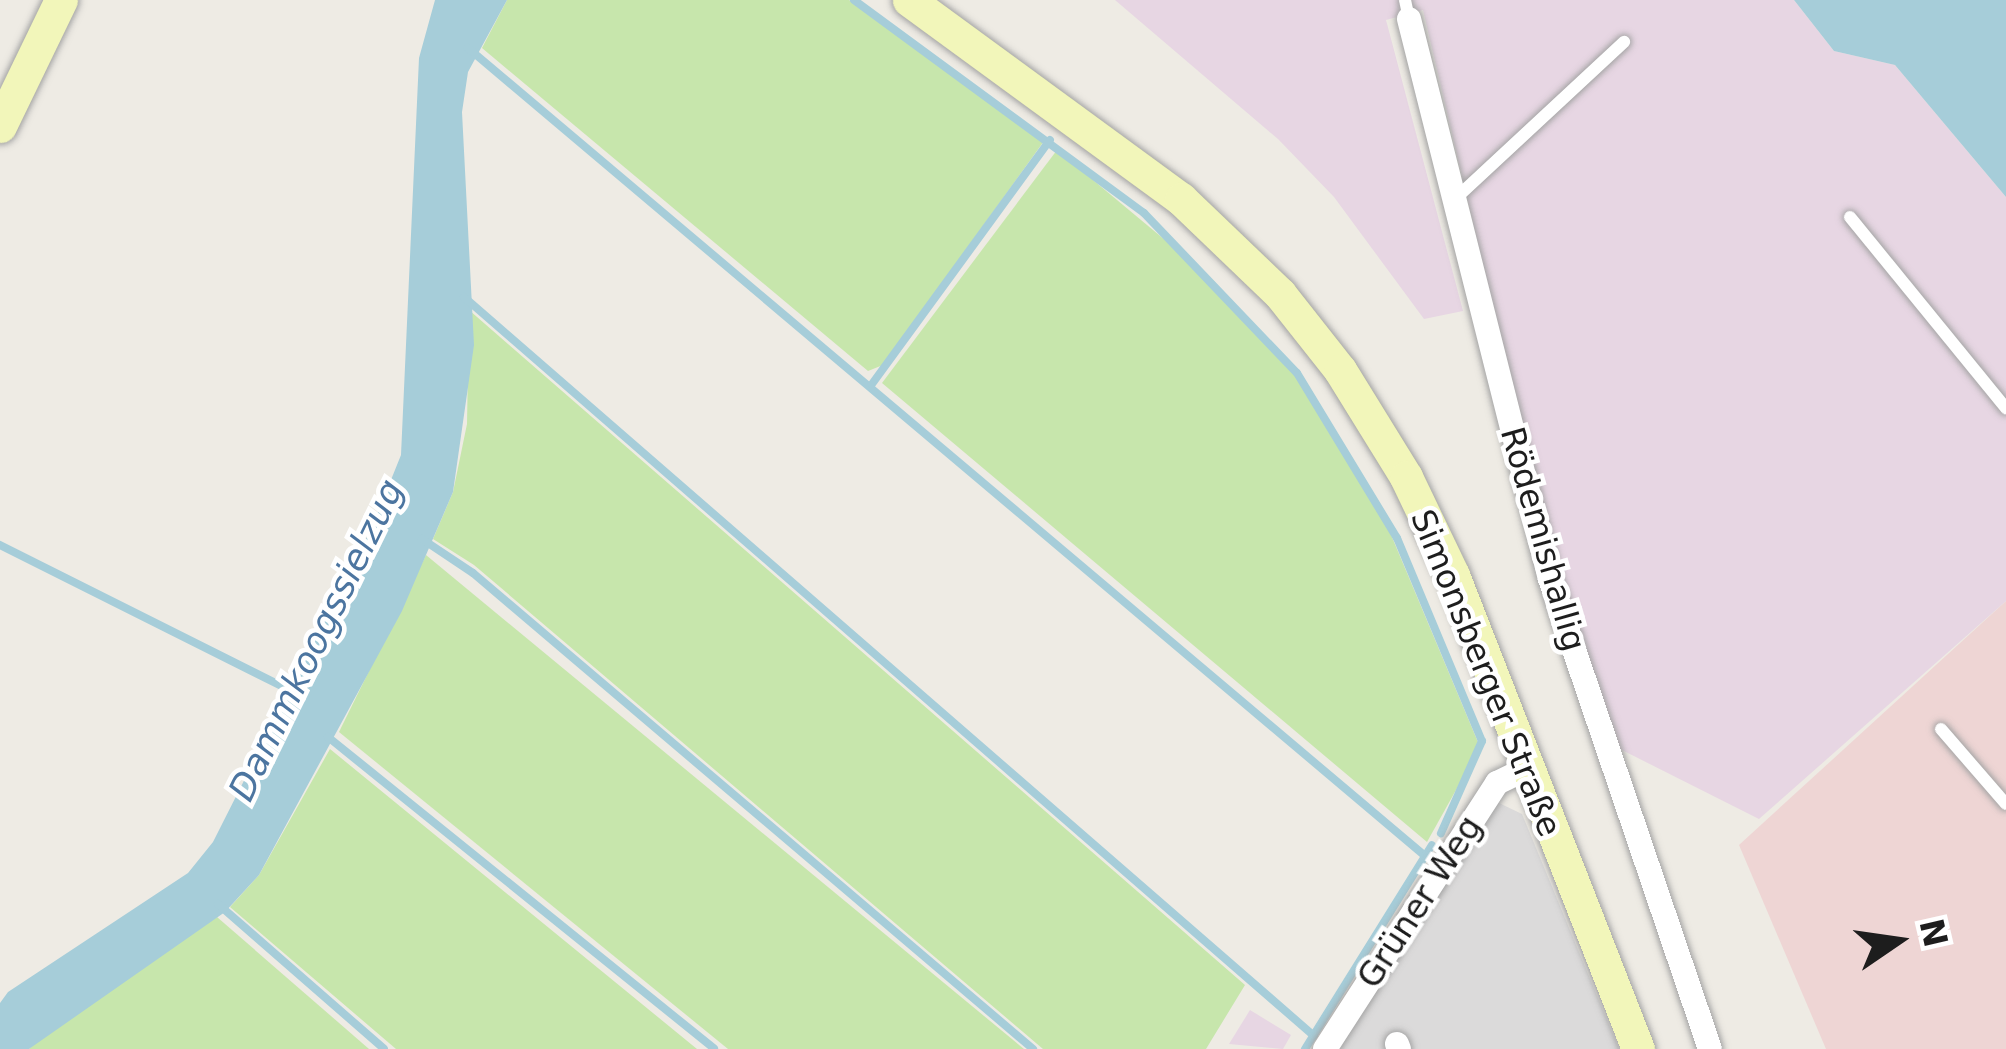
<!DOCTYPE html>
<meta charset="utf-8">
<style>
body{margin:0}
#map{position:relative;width:2006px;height:1049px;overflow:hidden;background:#eeebe4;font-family:"DejaVu Sans",sans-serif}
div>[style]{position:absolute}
.residential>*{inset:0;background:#dbdada}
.commercial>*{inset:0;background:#eed5d4}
.industrial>*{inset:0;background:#e7d6e3}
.grass>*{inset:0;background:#c7e6ac}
.water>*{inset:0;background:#a6cdd9}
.stream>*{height:8px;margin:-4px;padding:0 4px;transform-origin:4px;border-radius:4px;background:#a6cdd9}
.roads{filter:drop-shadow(0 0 3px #a4a4a4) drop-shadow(0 0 3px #a4a4a4)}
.lane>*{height:12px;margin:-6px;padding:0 6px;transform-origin:6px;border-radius:6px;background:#fff}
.street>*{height:24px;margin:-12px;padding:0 12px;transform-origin:12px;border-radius:12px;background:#fff}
.secondary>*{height:33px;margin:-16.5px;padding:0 16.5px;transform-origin:16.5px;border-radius:16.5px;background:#f2f6ba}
span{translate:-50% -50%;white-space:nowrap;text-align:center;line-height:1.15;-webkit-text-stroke:9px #fff;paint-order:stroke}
.street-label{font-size:33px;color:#1d1d1d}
.water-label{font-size:36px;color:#4c75a0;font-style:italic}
.north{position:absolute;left:1838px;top:881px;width:120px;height:120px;-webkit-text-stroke:9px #fff;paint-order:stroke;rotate:77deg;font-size:33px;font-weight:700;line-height:48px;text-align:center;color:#1d1d1d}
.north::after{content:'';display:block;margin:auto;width:42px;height:54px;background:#1d1d1d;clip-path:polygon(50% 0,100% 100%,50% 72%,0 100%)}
</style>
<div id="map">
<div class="residential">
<div style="clip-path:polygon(1497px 802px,1522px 814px,1619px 1049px,1333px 1049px)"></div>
</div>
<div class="commercial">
<div style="clip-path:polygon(2006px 601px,2006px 1049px,1826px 1049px,1739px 845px)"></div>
</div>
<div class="industrial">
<div style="clip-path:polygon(1115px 0,1794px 0,1834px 51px,1895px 65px,2006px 197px,2006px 601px,1759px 819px,1610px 744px,1553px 565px,1423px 10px,1386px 20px,1463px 311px,1424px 319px,1334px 197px,1278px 139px)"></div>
<div style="clip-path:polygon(1250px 1010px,1291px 1035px,1283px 1049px,1229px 1044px)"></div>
</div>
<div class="grass">
<div style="clip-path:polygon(507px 0,849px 0,1044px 141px,883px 365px,868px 371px,482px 48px)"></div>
<div style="clip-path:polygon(1057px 150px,1213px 280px,1297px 377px,1389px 530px,1480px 747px,1427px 842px,882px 383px)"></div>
<div style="clip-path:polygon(469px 310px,1245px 985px,1206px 1049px,1043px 1049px,474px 565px,433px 539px,453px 492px,467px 424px)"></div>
<div style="clip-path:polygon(426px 555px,1024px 1049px,728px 1049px,339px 732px)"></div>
<div style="clip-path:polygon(330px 749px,697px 1049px,396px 1049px,230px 907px,259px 875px)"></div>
<div style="clip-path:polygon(217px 917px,369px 1049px,29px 1049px,57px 1025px)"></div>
</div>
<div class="water">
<div style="clip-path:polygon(435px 0,507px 0,468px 72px,462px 112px,474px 345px,453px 492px,402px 611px,259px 875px,225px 912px,29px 1049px,0 1049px,0 1003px,8px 992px,188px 873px,213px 842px,372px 527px,401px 455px,419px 58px)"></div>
<div style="clip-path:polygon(1794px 0,2006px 0,2006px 197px,1895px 65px,1834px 51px)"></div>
</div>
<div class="stream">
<div style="left:854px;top:0;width:360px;rotate:36.3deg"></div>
<div style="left:1144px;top:213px;width:221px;rotate:46.3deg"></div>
<div style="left:1297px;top:373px;width:193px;rotate:58.8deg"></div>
<div style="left:1397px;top:538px;width:220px;rotate:67.3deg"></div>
<div style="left:1482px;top:741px;width:101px;rotate:114deg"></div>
<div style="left:468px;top:48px;width:1252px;rotate:40.17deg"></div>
<div style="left:464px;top:297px;width:1126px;rotate:41deg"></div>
<div style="left:872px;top:384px;width:302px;rotate:-53.9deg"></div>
<div style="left:422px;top:539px;width:61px;rotate:33.7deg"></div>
<div style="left:473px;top:573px;width:735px;rotate:40.36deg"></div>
<div style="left:0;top:545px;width:335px;rotate:26.6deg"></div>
<div style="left:328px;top:737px;width:496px;rotate:38.9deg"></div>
<div style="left:218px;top:904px;width:220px;rotate:41.1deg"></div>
<div style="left:1305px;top:1049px;width:240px;rotate:-58.1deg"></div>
</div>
<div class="roads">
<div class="lane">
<div style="left:1405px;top:0;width:19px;rotate:78deg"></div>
<div style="left:1455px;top:199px;width:231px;rotate:-42.9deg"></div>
<div style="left:1850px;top:217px;width:247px;rotate:50.8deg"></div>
<div style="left:1941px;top:729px;width:99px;rotate:49.1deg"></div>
</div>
<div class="street">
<div style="left:1409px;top:19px;width:577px;rotate:75.87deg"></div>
<div style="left:1550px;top:579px;width:496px;rotate:71.2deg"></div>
<div style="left:1397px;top:1044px;width:5px;rotate:68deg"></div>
<div style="left:1325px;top:1049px;width:317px;rotate:-57.1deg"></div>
<div style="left:1497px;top:783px;width:32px;rotate:-26deg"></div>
</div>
<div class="secondary">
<div style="left:909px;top:0;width:337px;rotate:36.2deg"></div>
<div style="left:1181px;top:199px;width:137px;rotate:43.8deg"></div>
<div style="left:1280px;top:294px;width:97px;rotate:51.7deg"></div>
<div style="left:1340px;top:370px;width:126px;rotate:58.3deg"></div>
<div style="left:1406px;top:477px;width:109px;rotate:64.4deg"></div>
<div style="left:1453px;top:575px;width:509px;rotate:68.68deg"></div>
<div style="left:0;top:126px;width:140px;rotate:-64.2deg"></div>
</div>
</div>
<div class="street-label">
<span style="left:1543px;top:539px;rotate:74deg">Rödemishallig</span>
<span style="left:1486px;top:673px;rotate:68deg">Simonsberger Straße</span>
<span style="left:1420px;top:902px;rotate:-57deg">Grüner Weg</span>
</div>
<div class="water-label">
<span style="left:316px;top:640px;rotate:-64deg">Dammkoogssielzug</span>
</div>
<div class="north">N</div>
</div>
